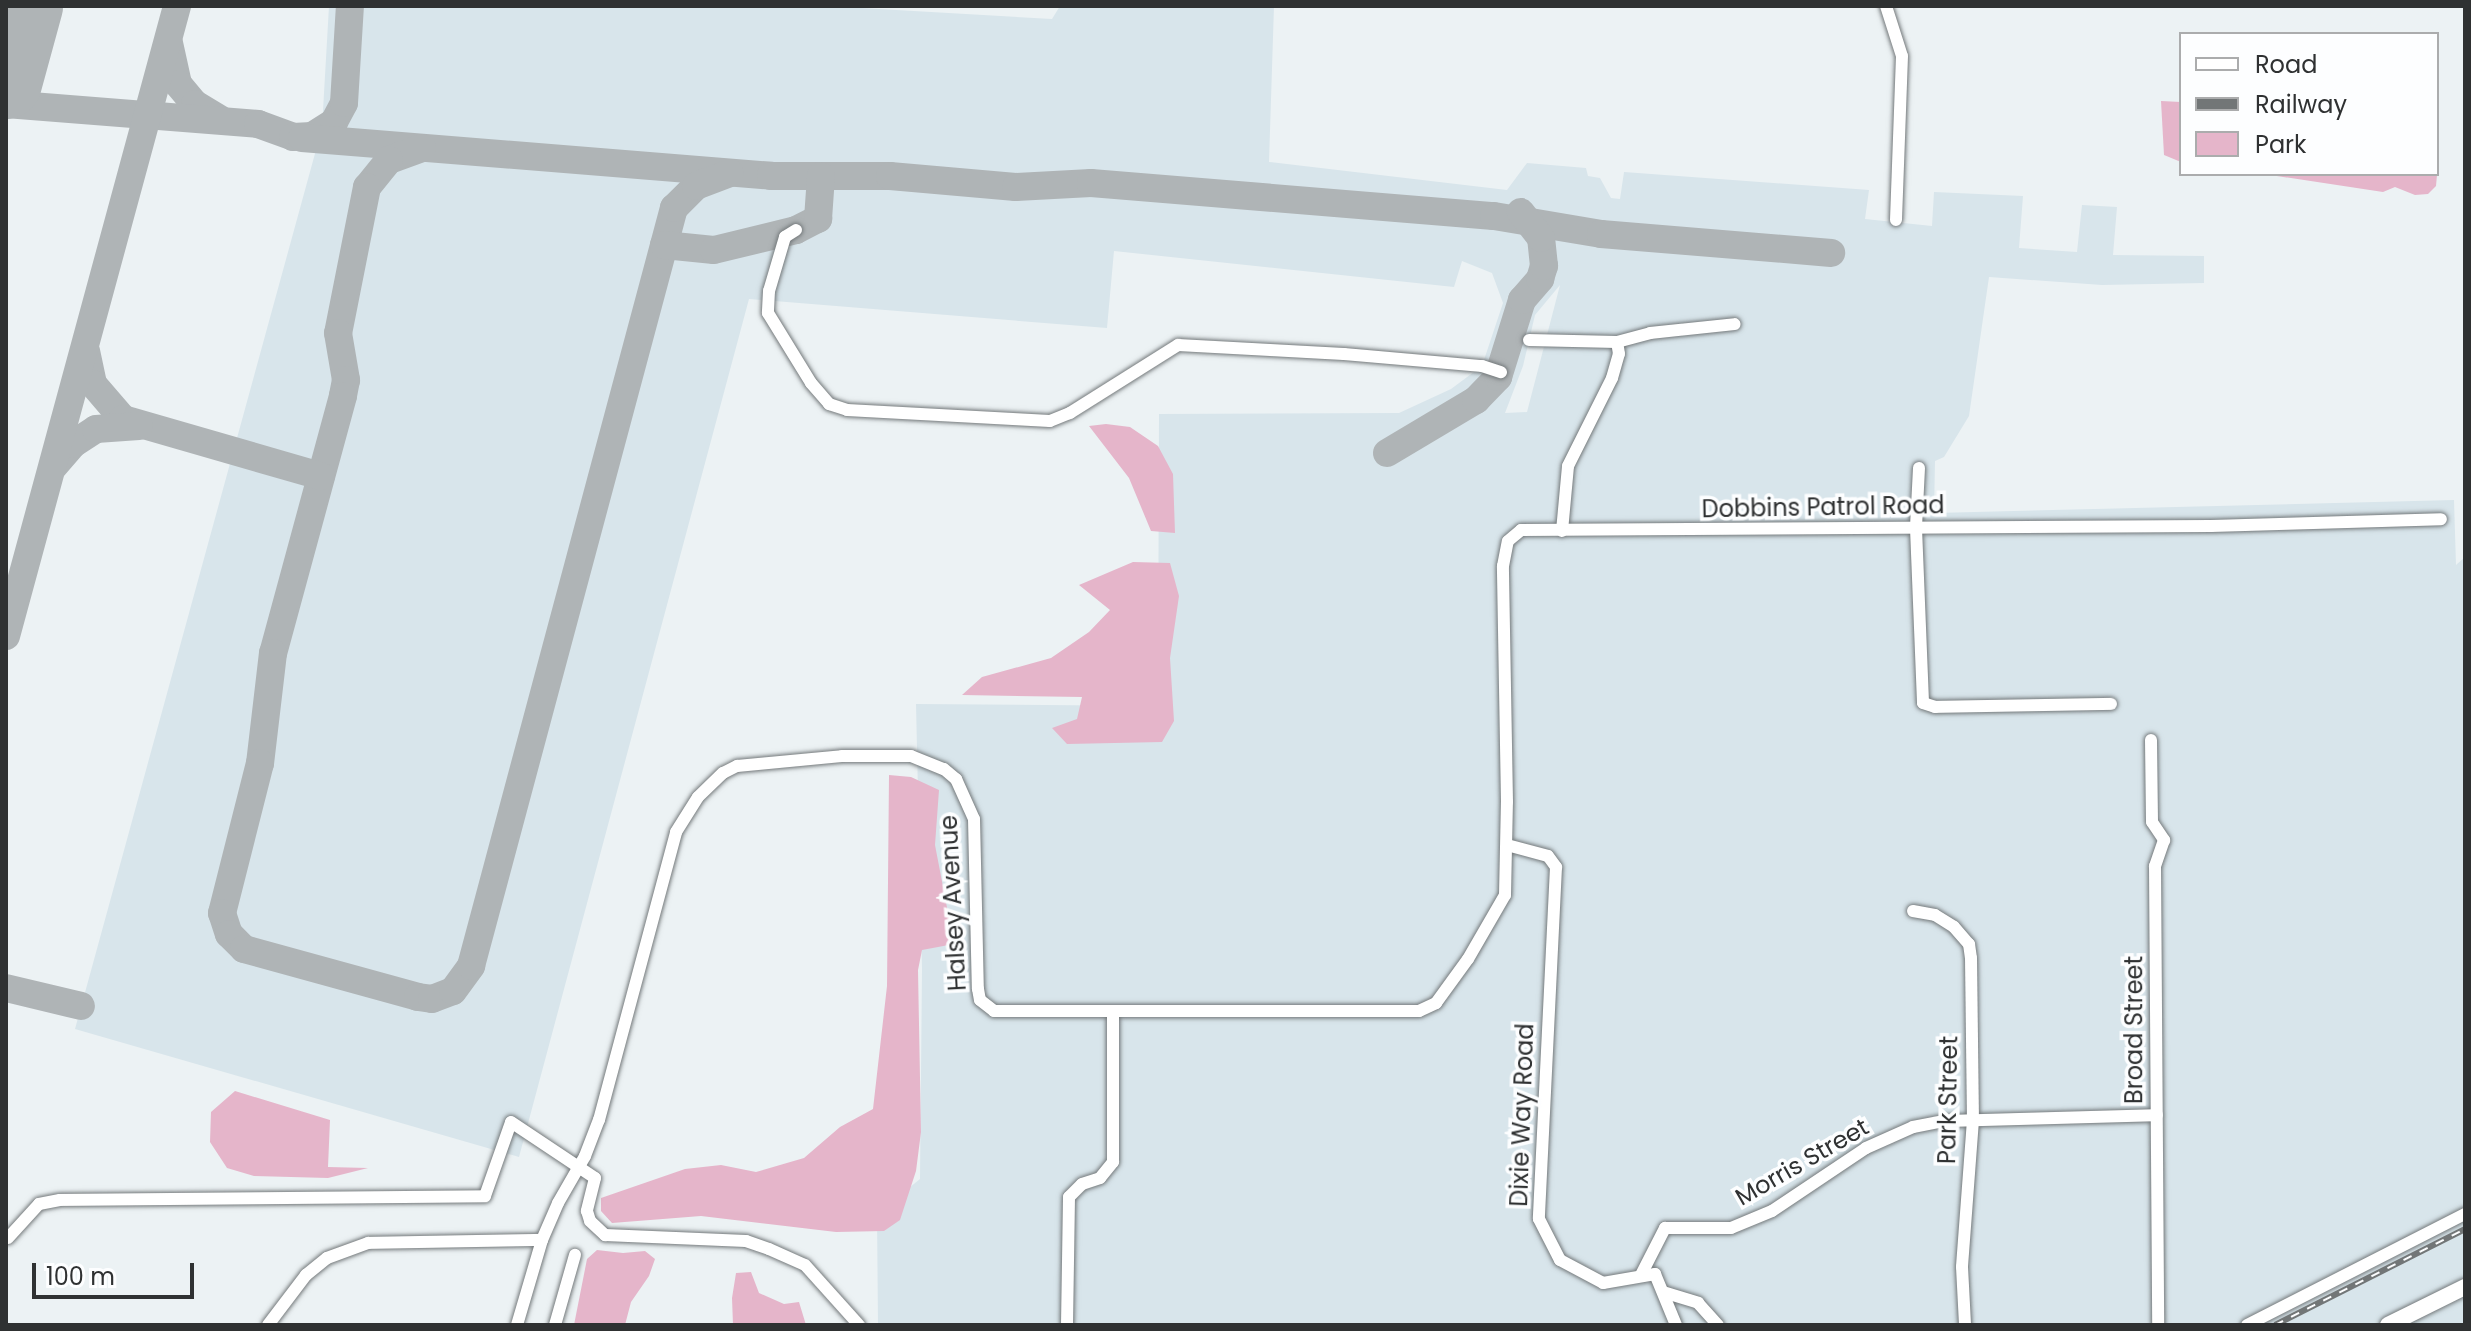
<!DOCTYPE html>
<style>
body{margin:0}
#map{position:relative;width:2471px;height:1331px;overflow:hidden;background:#ecf2f4;font-family:Poppins,sans-serif}
div>[style]{position:absolute}
.built>*{inset:0;background:#d8e5eb}
.green>*{inset:0;background:#e5b5ca}
.taxiway>*{height:28px;margin:-14px;padding:0 14px;transform-origin:14px;border-radius:14px;background:#afb4b6}
.runway>*{height:72px;margin:-36px;padding:0 36px;transform-origin:36px;border-radius:36px;background:#afb4b6}
.roads{filter:drop-shadow(0 0 2px #74797b) drop-shadow(0 0 2px #74797b)}
.minor>*{height:12px;margin:-6px;padding:0 6px;transform-origin:6px;border-radius:6px;background:#fff}
.major>*{height:16px;margin:-8px;padding:0 8px;transform-origin:8px;border-radius:8px;background:#fff}
.rail>*{height:6px;margin-top:-3px;transform-origin:0;background:repeating-linear-gradient(90deg,#fdfeff 0 9px,#727677 0 18px);box-sizing:border-box;border-block:2px solid #727677}
span{translate:-50% -50%;white-space:nowrap;text-align:center;line-height:1.15;-webkit-text-stroke:7px #fdfeff;paint-order:stroke}
.street-label{font-size:24px;color:#2f3132}
.frame{position:absolute;inset:0;border:8px solid #2f3132;pointer-events:none}
.legend{position:absolute;left:2179px;top:32px;width:260px;height:144px;box-sizing:border-box;background:#fdfeff;border:2px solid #abacad;margin:0;padding:10px 14px;list-style:none;font-size:24px;color:#2f3132}
.legend li{display:flex;align-items:center;gap:16px;height:40px}
.legend b{width:40px;border:2px solid #abacad}
.scale{position:absolute;left:32px;top:1263px;width:162px;height:36px;box-sizing:border-box;border:4px solid #2f3132;border-top:0;padding-left:10px;font-size:24px;line-height:28px;white-space:nowrap;color:#2f3132;-webkit-text-stroke:6px #fdfeff;paint-order:stroke}
</style>
<div id="map">
<div class="built">
<div style="clip-path:polygon(evenodd,329px 6px,827px 6px,1052px 19px,1060px 6px,1274px 6px,1269px 162px,1507px 190px,1527px 163px,1586px 168px,1588px 176px,1600px 178px,1611px 198px,1620px 199px,1624px 172px,1869px 190px,1865px 219px,1932px 226px,1934px 192px,2023px 196px,2019px 248px,2077px 252px,2082px 205px,2117px 207px,2113px 255px,2204px 256px,2204px 283px,2102px 285px,1989px 277px,1969px 416px,1944px 457px,1935px 461px,1934px 513px,2454px 500px,2456px 565px,2465px 557px,2465px 1325px,878px 1325px,877px 1214px,920px 1179px,922px 969px,916px 704px,1158px 706px,1159px 414px,1399px 413px,1451px 389px,1482px 366px,1503px 303px,1492px 273px,1462px 261px,1454px 287px,1114px 251px,1107px 328px,749px 299px,519px 1157px,75px 1029px,322px 128px,329px 6px,1560px 285px,1527px 412px,1505px 413px,1523px 366px,1535px 315px,1560px 285px)"></div>
</div>
<div class="green">
<div style="clip-path:polygon(2161px 101px,2181px 102px,2181px 162px,2164px 155px)"></div>
<div style="clip-path:polygon(2437px 170px,2437px 175px,2436px 186px,2428px 194px,2415px 195px,2395px 187px,2383px 192px,2264px 174px,2437px 174px)"></div>
<div style="clip-path:polygon(1106px 424px,1130px 427px,1158px 446px,1173px 474px,1175px 533px,1151px 531px,1129px 478px,1089px 426px)"></div>
<div style="clip-path:polygon(1133px 562px,1170px 563px,1179px 596px,1170px 658px,1174px 721px,1162px 742px,1067px 744px,1052px 728px,1077px 719px,1082px 697px,962px 695px,982px 677px,1051px 658px,1089px 632px,1110px 610px,1079px 585px)"></div>
<div style="clip-path:polygon(889px 775px,911px 777px,939px 790px,935px 845px,954px 944px,922px 950px,918px 970px,921px 1132px,916px 1171px,900px 1220px,884px 1231px,836px 1232px,701px 1216px,612px 1223px,601px 1211px,601px 1198px,685px 1169px,721px 1165px,756px 1172px,804px 1158px,840px 1127px,873px 1109px,887px 986px)"></div>
<div style="clip-path:polygon(235px 1091px,330px 1120px,328px 1167px,368px 1168px,328px 1178px,254px 1176px,227px 1168px,210px 1142px,211px 1112px)"></div>
<div style="clip-path:polygon(597px 1250px,623px 1253px,645px 1251px,655px 1259px,649px 1276px,631px 1302px,625px 1325px,574px 1325px,587px 1259px)"></div>
<div style="clip-path:polygon(751px 1272px,759px 1293px,784px 1304px,799px 1302px,806px 1325px,733px 1325px,732px 1298px,736px 1273px)"></div>
</div>
<div class="taxiway">
<div style="left:169px;top:43px;width:42px;rotate:77.6deg"></div>
<div style="left:178px;top:84px;width:26px;rotate:50deg"></div>
<div style="left:195px;top:104px;width:29px;rotate:31deg"></div>
<div style="left:6px;top:104px;width:253px;rotate:4.5deg"></div>
<div style="left:258px;top:124px;width:37px;rotate:20deg"></div>
<div style="left:293px;top:137px;width:19px;rotate:-3deg"></div>
<div style="left:312px;top:136px;width:26px;rotate:-32deg"></div>
<div style="left:334px;top:122px;width:21px;rotate:-62deg"></div>
<div style="left:344px;top:103px;width:97px;rotate:-86.5deg"></div>
<div style="left:302px;top:138px;width:471px;rotate:4.6deg"></div>
<div style="left:771px;top:176px;width:119px"></div>
<div style="left:890px;top:176px;width:126px;rotate:5deg"></div>
<div style="left:1016px;top:187px;width:75px;rotate:-3.1deg"></div>
<div style="left:1091px;top:183px;width:404px;rotate:4.7deg"></div>
<div style="left:1494px;top:216px;width:109px;rotate:9.5deg"></div>
<div style="left:1601px;top:234px;width:231px;rotate:4.7deg"></div>
<div style="left:422px;top:148px;width:35px;rotate:160deg"></div>
<div style="left:389px;top:160px;width:35px;rotate:129deg"></div>
<div style="left:367px;top:187px;width:149px;rotate:101.2deg"></div>
<div style="left:338px;top:333px;width:48px;rotate:80.3deg"></div>
<div style="left:346px;top:380px;width:16px;rotate:101deg"></div>
<div style="left:343px;top:396px;width:266px;rotate:105.2deg"></div>
<div style="left:273px;top:653px;width:111px;rotate:96.7deg"></div>
<div style="left:260px;top:763px;width:155px;rotate:104.2deg"></div>
<div style="left:222px;top:913px;width:22px;rotate:72deg"></div>
<div style="left:229px;top:934px;width:21px;rotate:45deg"></div>
<div style="left:244px;top:949px;width:180px;rotate:15.4deg"></div>
<div style="left:418px;top:997px;width:14px;rotate:8deg"></div>
<div style="left:432px;top:999px;width:22px;rotate:-21deg"></div>
<div style="left:453px;top:991px;width:31px;rotate:-54deg"></div>
<div style="left:471px;top:966px;width:785px;rotate:-75.01deg"></div>
<div style="left:674px;top:208px;width:31px;rotate:-45deg"></div>
<div style="left:696px;top:186px;width:36px;rotate:-21deg"></div>
<div style="left:664px;top:245px;width:50px;rotate:5.7deg"></div>
<div style="left:714px;top:250px;width:84px;rotate:-13.7deg"></div>
<div style="left:796px;top:230px;width:25px;rotate:-27deg"></div>
<div style="left:818px;top:219px;width:43px;rotate:-86deg"></div>
<div style="left:86px;top:351px;width:34px;rotate:78deg"></div>
<div style="left:93px;top:384px;width:46px;rotate:49.4deg"></div>
<div style="left:123px;top:419px;width:206px;rotate:16.1deg"></div>
<div style="left:1387px;top:453px;width:104px;rotate:-30.8deg"></div>
<div style="left:1476px;top:400px;width:32px;rotate:-46deg"></div>
<div style="left:1498px;top:377px;width:81px;rotate:-72.7deg"></div>
<div style="left:1522px;top:300px;width:28px;rotate:-49deg"></div>
<div style="left:1540px;top:279px;width:14px;rotate:-73deg"></div>
<div style="left:1544px;top:266px;width:28px;rotate:-96deg"></div>
<div style="left:1541px;top:238px;width:33px;rotate:-128deg"></div>
<div style="left:54px;top:466px;width:29px;rotate:-49deg"></div>
<div style="left:73px;top:444px;width:27px;rotate:-33deg"></div>
<div style="left:96px;top:429px;width:43px;rotate:-4deg"></div>
<div style="left:6px;top:636px;width:653px;rotate:-74.81deg"></div>
<div style="left:6px;top:988px;width:77px;rotate:13.5deg"></div>
</div>
<div class="runway">
<div style="left:6px;top:83px;width:80px;rotate:-74.7deg"></div>
</div>
<div class="roads">
<div class="minor">
<div style="left:1886px;top:6px;width:52px;rotate:72.3deg"></div>
<div style="left:1902px;top:56px;width:164px;rotate:92.1deg"></div>
<div style="left:796px;top:230px;width:13px;rotate:148deg"></div>
<div style="left:785px;top:237px;width:56px;rotate:106.5deg"></div>
<div style="left:769px;top:291px;width:22px;rotate:93deg"></div>
<div style="left:768px;top:313px;width:82px;rotate:58.4deg"></div>
<div style="left:811px;top:383px;width:28px;rotate:49deg"></div>
<div style="left:829px;top:404px;width:19px;rotate:18deg"></div>
<div style="left:847px;top:410px;width:203px;rotate:3.1deg"></div>
<div style="left:1050px;top:421px;width:22px;rotate:-22deg"></div>
<div style="left:1070px;top:413px;width:128px;rotate:-32.2deg"></div>
<div style="left:1178px;top:345px;width:166px;rotate:3.1deg"></div>
<div style="left:1344px;top:354px;width:139px;rotate:5deg"></div>
<div style="left:1482px;top:366px;width:20px;rotate:18deg"></div>
<div style="left:1529px;top:340px;width:88px;rotate:1.3deg"></div>
<div style="left:1617px;top:342px;width:34px;rotate:-15deg"></div>
<div style="left:1650px;top:333px;width:85px;rotate:-6deg"></div>
<div style="left:1919px;top:468px;width:60px;rotate:92.9deg"></div>
<div style="left:1916px;top:528px;width:175px;rotate:87.7deg"></div>
<div style="left:1923px;top:703px;width:13px;rotate:18deg"></div>
<div style="left:1935px;top:707px;width:176px;rotate:-1deg"></div>
<div style="left:1562px;top:531px;width:65px;rotate:-84.7deg"></div>
<div style="left:1568px;top:466px;width:98px;rotate:-63.4deg"></div>
<div style="left:1612px;top:378px;width:25px;rotate:-74deg"></div>
<div style="left:1619px;top:354px;width:12px;rotate:-99deg"></div>
<div style="left:2151px;top:740px;width:82px;rotate:89.3deg"></div>
<div style="left:2152px;top:822px;width:22px;rotate:56deg"></div>
<div style="left:2164px;top:840px;width:28px;rotate:109deg"></div>
<div style="left:2155px;top:866px;width:459px;rotate:89.6deg"></div>
<div style="left:1507px;top:845px;width:42px;rotate:15deg"></div>
<div style="left:1548px;top:856px;width:14px;rotate:54deg"></div>
<div style="left:1556px;top:867px;width:352px;rotate:92.8deg"></div>
<div style="left:1539px;top:1219px;width:46px;rotate:62.9deg"></div>
<div style="left:1560px;top:1260px;width:49px;rotate:28.1deg"></div>
<div style="left:1603px;top:1283px;width:53px;rotate:-9.8deg"></div>
<div style="left:1655px;top:1274px;width:55px;rotate:67.6deg"></div>
<div style="left:1913px;top:911px;width:22px;rotate:10deg"></div>
<div style="left:1935px;top:915px;width:22px;rotate:32deg"></div>
<div style="left:1954px;top:927px;width:23px;rotate:49deg"></div>
<div style="left:1969px;top:944px;width:14px;rotate:82deg"></div>
<div style="left:1971px;top:958px;width:162px;rotate:89.3deg"></div>
<div style="left:1973px;top:1120px;width:147px;rotate:94.3deg"></div>
<div style="left:1962px;top:1267px;width:58px;rotate:87deg"></div>
<div style="left:8px;top:1238px;width:46px;rotate:-47.6deg"></div>
<div style="left:39px;top:1204px;width:21px;rotate:-11deg"></div>
<div style="left:60px;top:1200px;width:425px;rotate:-0.5deg"></div>
<div style="left:485px;top:1196px;width:78px;rotate:-70.6deg"></div>
<div style="left:511px;top:1122px;width:101px;rotate:33.7deg"></div>
<div style="left:595px;top:1178px;width:34px;rotate:104deg"></div>
<div style="left:587px;top:1211px;width:10px;rotate:73deg"></div>
<div style="left:590px;top:1221px;width:21px;rotate:43deg"></div>
<div style="left:605px;top:1235px;width:141px;rotate:2.4deg"></div>
<div style="left:746px;top:1241px;width:24px;rotate:19deg"></div>
<div style="left:769px;top:1249px;width:39px;rotate:24deg"></div>
<div style="left:805px;top:1265px;width:81px;rotate:48deg"></div>
<div style="left:1641px;top:1275px;width:53px;rotate:-62.9deg"></div>
<div style="left:1665px;top:1228px;width:66px"></div>
<div style="left:1731px;top:1228px;width:44px;rotate:-22.5deg"></div>
<div style="left:1772px;top:1211px;width:113px;rotate:-33.8deg"></div>
<div style="left:1866px;top:1148px;width:51px;rotate:-24.1deg"></div>
<div style="left:1913px;top:1127px;width:32px;rotate:-11deg"></div>
<div style="left:1944px;top:1121px;width:213px;rotate:-1.6deg"></div>
<div style="left:1663px;top:1292px;width:37px;rotate:17deg"></div>
<div style="left:1698px;top:1303px;width:30px;rotate:48deg"></div>
<div style="left:268px;top:1325px;width:63px;rotate:-52.8deg"></div>
<div style="left:306px;top:1275px;width:27px;rotate:-39deg"></div>
<div style="left:327px;top:1258px;width:44px;rotate:-20.1deg"></div>
<div style="left:368px;top:1243px;width:174px;rotate:-1deg"></div>
<div style="left:517px;top:1325px;width:89px;rotate:-73.6deg"></div>
<div style="left:542px;top:1240px;width:40px;rotate:-66.6deg"></div>
<div style="left:558px;top:1203px;width:54px;rotate:-60.1deg"></div>
<div style="left:585px;top:1156px;width:39px;rotate:-69deg"></div>
<div style="left:599px;top:1120px;width:298px;rotate:-75deg"></div>
<div style="left:676px;top:832px;width:41px;rotate:-57.8deg"></div>
<div style="left:698px;top:797px;width:35px;rotate:-44deg"></div>
<div style="left:723px;top:773px;width:16px;rotate:-27deg"></div>
<div style="left:737px;top:766px;width:105px;rotate:-5.4deg"></div>
<div style="left:842px;top:756px;width:69px"></div>
<div style="left:911px;top:756px;width:35px;rotate:22deg"></div>
<div style="left:944px;top:769px;width:16px;rotate:40deg"></div>
<div style="left:956px;top:779px;width:44px;rotate:65.8deg"></div>
<div style="left:974px;top:819px;width:170px;rotate:88.7deg"></div>
<div style="left:978px;top:989px;width:11px;rotate:80deg"></div>
<div style="left:980px;top:1000px;width:18px;rotate:38deg"></div>
<div style="left:994px;top:1011px;width:425px"></div>
<div style="left:1419px;top:1011px;width:19px;rotate:-25deg"></div>
<div style="left:1436px;top:1003px;width:54px;rotate:-54deg"></div>
<div style="left:1468px;top:959px;width:74px;rotate:-60deg"></div>
<div style="left:1505px;top:895px;width:93px;rotate:-88.8deg"></div>
<div style="left:1507px;top:802px;width:236px;rotate:-91deg"></div>
<div style="left:1503px;top:566px;width:25px;rotate:-79deg"></div>
<div style="left:1508px;top:541px;width:17px;rotate:-40deg"></div>
<div style="left:1521px;top:530px;width:690px;rotate:-0.33deg"></div>
<div style="left:2211px;top:526px;width:230px;rotate:-1.7deg"></div>
<div style="left:555px;top:1325px;width:73px;rotate:-74.1deg"></div>
<div style="left:1067px;top:1325px;width:128px;rotate:-89.1deg"></div>
<div style="left:1069px;top:1197px;width:18px;rotate:-45deg"></div>
<div style="left:1082px;top:1184px;width:19px;rotate:-18deg"></div>
<div style="left:1100px;top:1178px;width:21px;rotate:-51deg"></div>
<div style="left:1113px;top:1162px;width:149px;rotate:-90deg"></div>
<div style="left:2247px;top:1325px;width:245px;rotate:-27deg"></div>
</div>
<div class="major">
<div style="left:2388px;top:1325px;width:86px;rotate:-26.3deg"></div>
</div>
</div>
<div class="rail">
<div style="left:2275px;top:1325px;width:213px;rotate:-26.8deg"></div>
</div>
<div class="street-label">
<span style="left:1823px;top:507px;rotate:-1deg">Dobbins Patrol Road</span>
<span style="left:953px;top:903px;rotate:-93deg">Halsey Avenue</span>
<span style="left:2134px;top:1030px;rotate:-90deg">Broad Street</span>
<span style="left:1948px;top:1100px;rotate:-89deg">Park Street</span>
<span style="left:1522px;top:1115px;rotate:-88deg">Dixie Way Road</span>
<span style="left:1802px;top:1162px;rotate:-30deg">Morris Street</span>
</div>
<div class="frame"></div>
<ul class="legend">
<li><b style="height:10px;background:#fff"></b>Road</li>
<li><b style="height:10px;background:#727677"></b>Railway</li>
<li><b style="height:22px;background:#e5b5ca"></b>Park</li>
</ul>
<div class="scale">100 m</div>
</div>
